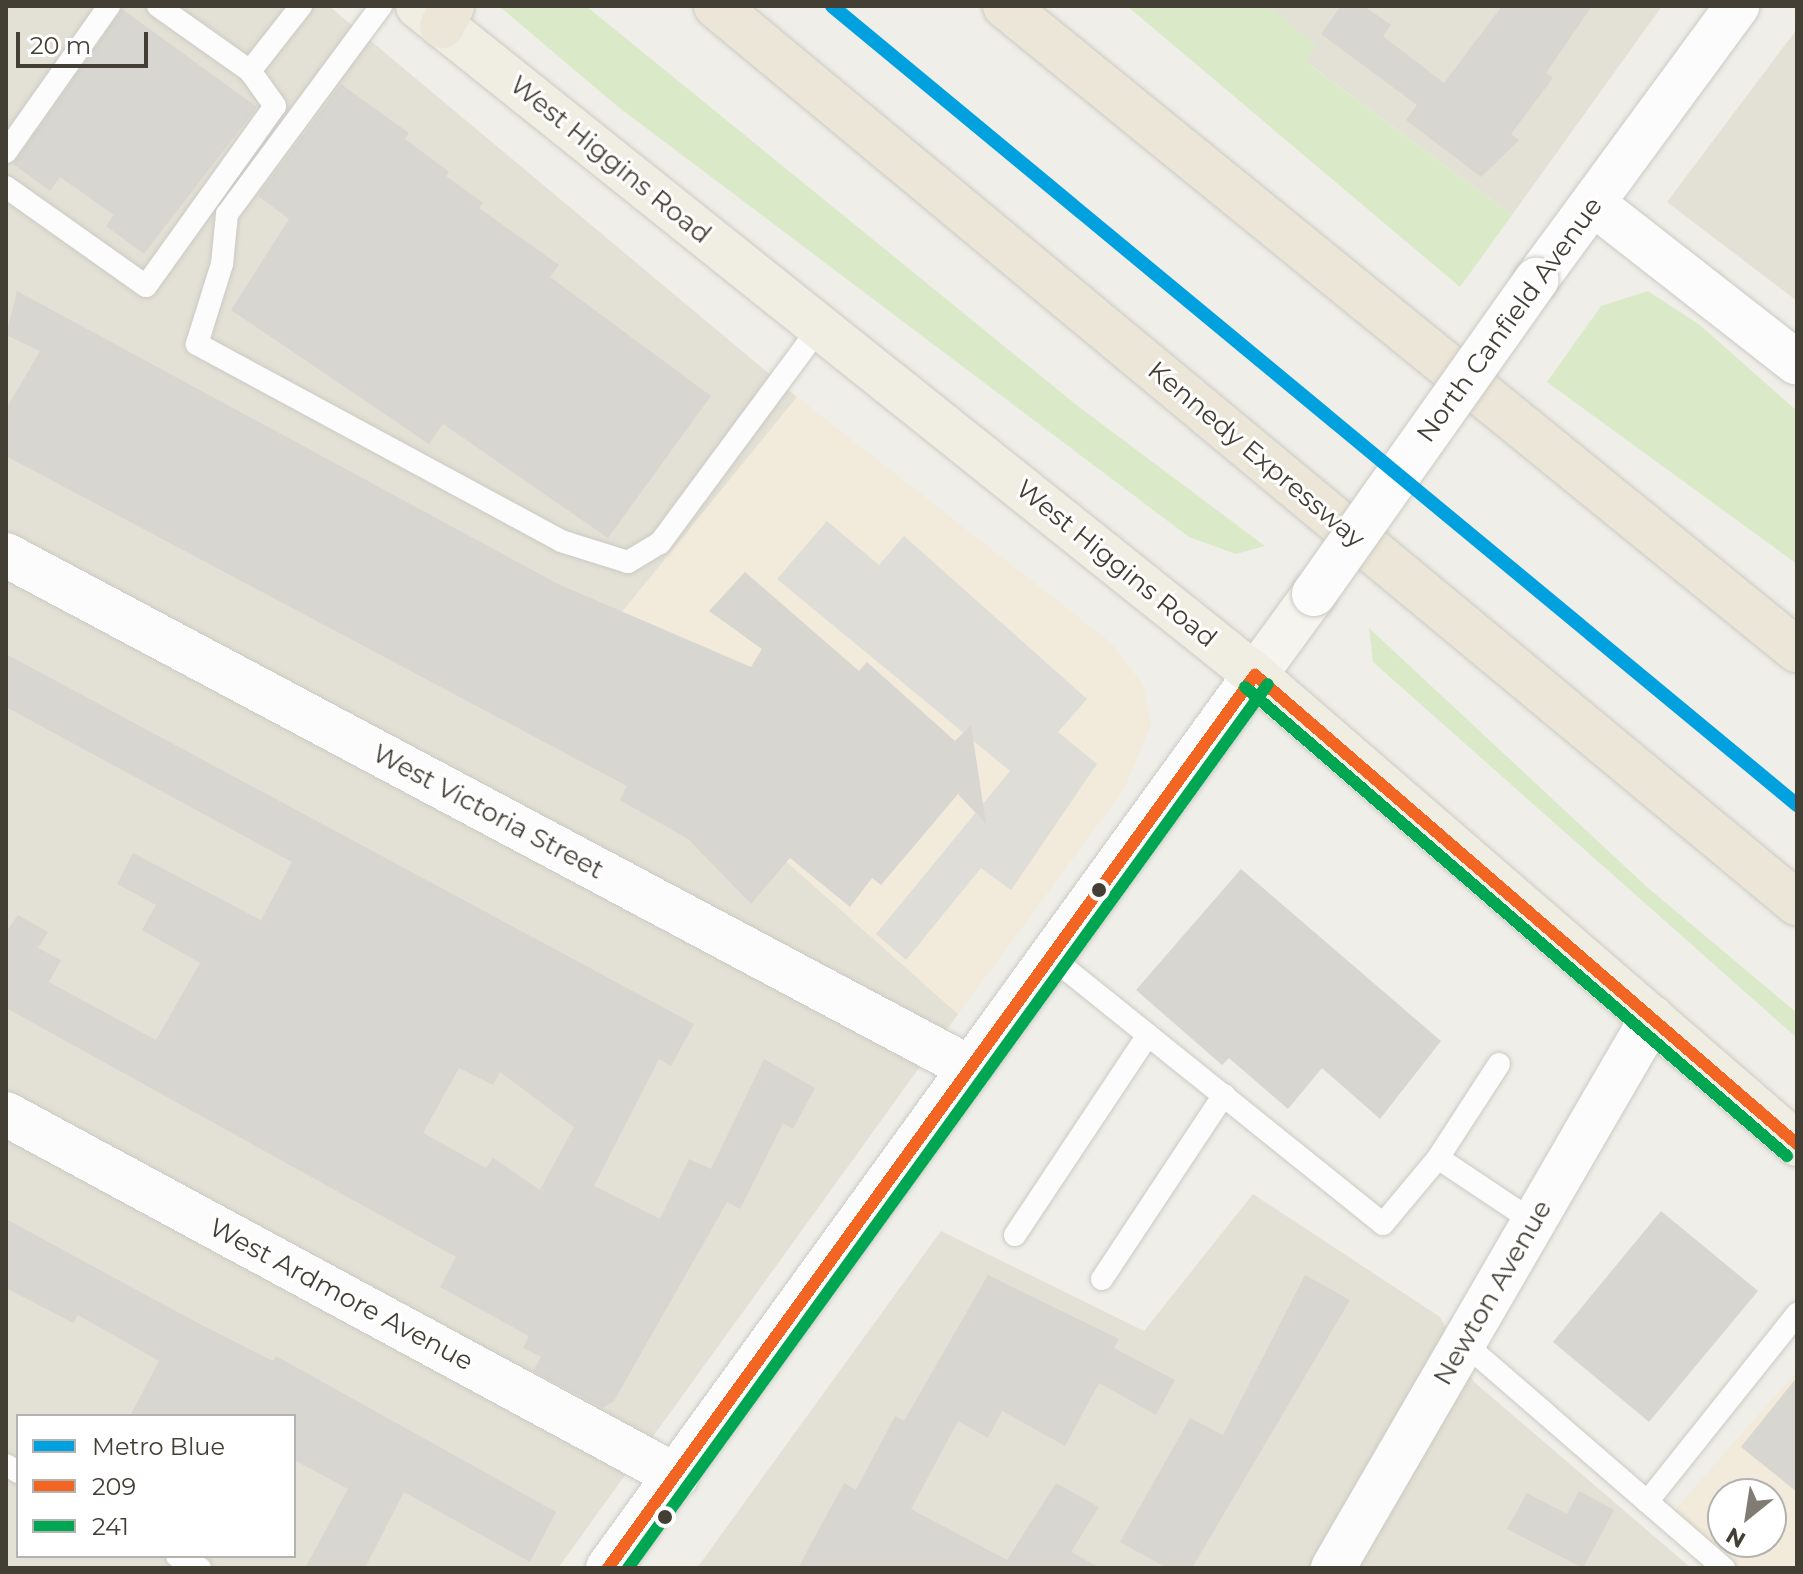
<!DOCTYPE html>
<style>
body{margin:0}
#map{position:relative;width:1803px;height:1574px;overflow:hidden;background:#efeee8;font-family:Montserrat,sans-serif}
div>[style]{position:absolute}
.residential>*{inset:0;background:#e3e0d5}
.commercial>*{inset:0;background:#f2eada}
.green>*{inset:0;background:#daeac8}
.parking>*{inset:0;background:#deddd8}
.building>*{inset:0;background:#d8d6d0}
.roads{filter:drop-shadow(0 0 2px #cbcac4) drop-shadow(0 0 2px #cbcac4)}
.service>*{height:22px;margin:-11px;padding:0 11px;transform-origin:11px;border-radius:11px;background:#fdfcfc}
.minor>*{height:44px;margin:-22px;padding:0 22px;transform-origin:22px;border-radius:22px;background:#fdfcfc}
.tertiary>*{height:44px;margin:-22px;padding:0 22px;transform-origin:22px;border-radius:22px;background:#fdfcfc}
.secondary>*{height:44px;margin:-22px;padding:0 22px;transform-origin:22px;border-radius:22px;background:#f6f4ee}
.primary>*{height:44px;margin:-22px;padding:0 22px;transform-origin:22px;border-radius:22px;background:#f0ede3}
.motorway>*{height:44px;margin:-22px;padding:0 22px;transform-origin:22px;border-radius:22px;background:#ece6d8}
.bridges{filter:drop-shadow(0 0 2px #cbcac4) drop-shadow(0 0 2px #cbcac4)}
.tertiary-bridge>*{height:44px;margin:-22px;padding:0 22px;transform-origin:22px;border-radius:22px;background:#fdfcfc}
.bus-1>*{height:12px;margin:-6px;padding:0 6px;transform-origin:6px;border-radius:6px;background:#f26522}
.bus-2>*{height:12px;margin:-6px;padding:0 6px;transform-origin:6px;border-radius:6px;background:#00a651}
.metro-1>*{height:14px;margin:-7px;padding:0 7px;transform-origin:7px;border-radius:7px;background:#00a1de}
.dots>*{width:22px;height:22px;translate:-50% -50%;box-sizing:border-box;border:4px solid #fff;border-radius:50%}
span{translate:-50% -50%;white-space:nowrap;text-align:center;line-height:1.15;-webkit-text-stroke:6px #fff;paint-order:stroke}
.street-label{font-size:26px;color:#443f34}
.frame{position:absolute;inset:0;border:8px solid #443f34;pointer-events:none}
.legend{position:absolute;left:16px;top:1414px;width:280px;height:144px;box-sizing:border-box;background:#fff;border:2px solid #b4b2ae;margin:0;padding:10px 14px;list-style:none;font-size:24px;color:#443f34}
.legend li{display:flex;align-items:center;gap:16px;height:40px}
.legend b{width:40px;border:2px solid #b4b2ae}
.north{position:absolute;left:1707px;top:1478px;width:80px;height:80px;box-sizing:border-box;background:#fff;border:2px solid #b4b2ae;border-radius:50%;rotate:210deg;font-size:22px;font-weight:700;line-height:32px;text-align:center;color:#443f34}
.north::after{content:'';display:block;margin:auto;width:28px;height:36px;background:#807c73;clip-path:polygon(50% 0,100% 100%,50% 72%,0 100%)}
.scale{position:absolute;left:16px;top:32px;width:132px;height:36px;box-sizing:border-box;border:4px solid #443f34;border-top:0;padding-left:10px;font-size:24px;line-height:28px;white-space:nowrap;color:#443f34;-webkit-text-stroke:6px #fff;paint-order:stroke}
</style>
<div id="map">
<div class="residential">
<div style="clip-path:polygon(evenodd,6px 6px,329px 6px,797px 397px,622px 612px,643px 734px,958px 1014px,558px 1568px,6px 1568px,6px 6px,18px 1416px,294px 1416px,294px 1556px,18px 1556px,18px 1416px)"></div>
<div style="clip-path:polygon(1269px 6px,1662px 6px,1512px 215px,1305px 61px,1316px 46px)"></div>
<div style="clip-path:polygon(1797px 29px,1797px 301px,1667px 202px)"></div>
<div style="clip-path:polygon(1253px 1194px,1440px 1317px,1474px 1382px,1691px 1568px,697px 1568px,941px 1231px,1144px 1331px)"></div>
</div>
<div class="commercial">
<div style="clip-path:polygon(797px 397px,1111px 643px,1143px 685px,1151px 724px,1124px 789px,958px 1014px,643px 734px,622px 613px)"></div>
<div style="clip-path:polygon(evenodd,1797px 1371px,1797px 1568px,1737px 1568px,1672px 1513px,1797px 1371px,1723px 1494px,1771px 1494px,1771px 1542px,1723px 1542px,1723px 1494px)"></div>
</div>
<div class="green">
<div style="clip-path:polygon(499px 6px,586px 6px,1079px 407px,1265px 546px,1236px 554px,1189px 537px,617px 106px)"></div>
<div style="clip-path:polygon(1127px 6px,1269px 6px,1317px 46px,1306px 62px,1512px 215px,1460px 287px)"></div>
<div style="clip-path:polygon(1648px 291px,1700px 325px,1797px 411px,1797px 564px,1547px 382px,1601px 306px)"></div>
<div style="clip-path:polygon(1369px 628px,1647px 887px,1797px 1013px,1797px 1038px,1373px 662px)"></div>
</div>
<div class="parking">
<div style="clip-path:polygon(827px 521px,879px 565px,904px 536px,1087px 699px,1058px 732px,1097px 764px,1011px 890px,981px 868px,906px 960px,876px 934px,1010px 771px,777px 579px)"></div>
</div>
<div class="building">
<div style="clip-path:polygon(1341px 6px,1364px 6px,1391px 25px,1383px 36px,1444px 83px,1502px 6px,1592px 6px,1546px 73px,1553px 78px,1511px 134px,1519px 140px,1481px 177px,1406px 120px,1417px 105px,1321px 34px)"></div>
<div style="clip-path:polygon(122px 9px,257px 107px,144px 254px,106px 226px,114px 215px,60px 177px,50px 191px,13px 164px)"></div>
<div style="clip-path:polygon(341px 84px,409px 133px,405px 139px,449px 172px,446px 176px,483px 203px,479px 208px,559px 265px,550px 277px,711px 396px,608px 538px,443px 424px,429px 444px,231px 310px,289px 219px,258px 196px)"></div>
<div style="clip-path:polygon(17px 291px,558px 584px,751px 667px,762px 649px,709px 611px,745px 572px,859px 671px,867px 662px,955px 741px,971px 725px,986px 824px,958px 794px,881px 885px,872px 878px,850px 907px,790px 858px,751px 904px,688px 839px,620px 800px,627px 786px,6px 456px,6px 409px,40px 351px,6px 335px)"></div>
<div style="clip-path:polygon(evenodd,6px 654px,694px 1024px,671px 1066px,659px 1059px,594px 1186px,660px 1219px,689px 1159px,711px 1169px,764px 1059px,815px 1088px,793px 1129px,783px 1123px,740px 1209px,727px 1202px,614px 1401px,603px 1408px,533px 1371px,541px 1357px,523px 1348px,529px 1336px,440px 1287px,456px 1257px,6px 1008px,6px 932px,18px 915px,48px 932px,38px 948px,61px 960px,49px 982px,156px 1040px,200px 963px,142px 930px,156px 905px,117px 884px,133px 853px,261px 920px,292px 862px,6px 707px,6px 654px,459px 1068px,493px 1085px,500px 1072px,574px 1127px,540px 1190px,493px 1158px,486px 1168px,423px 1133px,459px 1068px)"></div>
<div style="clip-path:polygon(1241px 869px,1441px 1041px,1380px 1119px,1322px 1068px,1288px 1109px,1229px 1058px,1222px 1065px,1136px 990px)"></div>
<div style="clip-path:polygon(1661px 1211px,1758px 1291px,1649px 1422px,1553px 1342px)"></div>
<div style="clip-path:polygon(6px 1219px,194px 1321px,273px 1361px,276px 1356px,556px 1512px,530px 1562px,404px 1492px,365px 1568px,305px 1568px,348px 1489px,294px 1460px,294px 1416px,130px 1416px,159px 1361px,78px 1315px,73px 1323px,6px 1288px)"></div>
<div style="clip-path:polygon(988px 1275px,1119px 1339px,1114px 1348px,1175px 1380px,1156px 1415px,1099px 1383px,1065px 1446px,1002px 1411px,988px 1438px,958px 1421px,911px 1509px,1007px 1560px,1056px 1483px,1099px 1507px,1071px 1552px,1100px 1568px,798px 1568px,844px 1483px,856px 1490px,895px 1416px,904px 1421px)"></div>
<div style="clip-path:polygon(1305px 1275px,1350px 1300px,1192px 1568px,1167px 1568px,1120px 1542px,1190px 1418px,1223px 1435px)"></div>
<div style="clip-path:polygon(1797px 1377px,1797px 1492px,1741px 1447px)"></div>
<div style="clip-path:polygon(1579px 1491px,1614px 1510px,1583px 1568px,1507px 1529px,1527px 1493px,1567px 1514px)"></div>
</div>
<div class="roads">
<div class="service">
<div style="left:158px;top:6px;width:113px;rotate:35.2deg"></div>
<div style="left:250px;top:71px;width:83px;rotate:-51.9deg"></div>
<div style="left:381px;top:6px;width:259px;rotate:126.5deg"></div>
<div style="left:227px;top:214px;width:50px;rotate:95.7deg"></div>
<div style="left:222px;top:264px;width:84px;rotate:107.4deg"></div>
<div style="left:197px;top:344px;width:414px;rotate:28.4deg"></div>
<div style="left:561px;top:541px;width:70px;rotate:17.4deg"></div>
<div style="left:628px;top:562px;width:37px;rotate:-31deg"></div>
<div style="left:660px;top:543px;width:267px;rotate:-53.5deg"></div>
<div style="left:6px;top:152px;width:179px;rotate:-54.8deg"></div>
<div style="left:6px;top:187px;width:171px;rotate:35.3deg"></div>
<div style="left:146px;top:286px;width:221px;rotate:-54.4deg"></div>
<div style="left:275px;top:106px;width:43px;rotate:-125.5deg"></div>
<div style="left:1051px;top:957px;width:426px;rotate:38.8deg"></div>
<div style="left:1383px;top:1224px;width:86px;rotate:-50.2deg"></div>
<div style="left:1438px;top:1158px;width:115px;rotate:33.7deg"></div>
<div style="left:1438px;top:1158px;width:112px;rotate:-57deg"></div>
<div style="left:1015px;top:1235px;width:240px;rotate:-56.4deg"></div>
<div style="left:1102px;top:1279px;width:221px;rotate:-56.5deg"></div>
<div style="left:1464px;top:1343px;width:344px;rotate:40.9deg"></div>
<div style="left:6px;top:1465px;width:14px;rotate:30deg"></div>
<div style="left:1647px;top:1502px;width:241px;rotate:-51.4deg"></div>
<div style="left:177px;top:1556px;width:26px;rotate:28deg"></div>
</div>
<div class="minor">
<div style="left:1595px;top:205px;width:256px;rotate:38deg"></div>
<div style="left:6px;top:555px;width:1092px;rotate:28.02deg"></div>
<div style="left:6px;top:1114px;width:762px;rotate:28.38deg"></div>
<div style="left:1333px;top:1568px;width:636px;rotate:-59.89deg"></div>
</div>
<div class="tertiary">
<div style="left:1536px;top:280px;width:340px;rotate:-53.7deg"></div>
<div style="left:608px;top:1568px;width:1103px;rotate:-54.08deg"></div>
</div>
<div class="secondary">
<div style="left:1255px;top:675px;width:100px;rotate:-53.9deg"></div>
</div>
<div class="primary">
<div style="left:418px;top:6px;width:1072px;rotate:38.63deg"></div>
<div style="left:1255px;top:675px;width:717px;rotate:40.87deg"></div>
</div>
<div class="motorway">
<div style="left:716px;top:6px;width:1405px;rotate:39.69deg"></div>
<div style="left:1005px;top:6px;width:1021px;rotate:39.12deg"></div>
<div style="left:442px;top:26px;width:22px;rotate:-63deg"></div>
</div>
</div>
<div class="bridges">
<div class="tertiary-bridge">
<div style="left:1314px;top:594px;width:385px;rotate:-54.7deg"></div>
</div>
</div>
<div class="bus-1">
<div style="left:1255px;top:675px;width:717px;rotate:40.87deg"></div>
<div style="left:608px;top:1568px;width:1103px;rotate:-54.08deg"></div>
</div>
<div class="bus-2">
<div style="left:1245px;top:687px;width:717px;rotate:40.87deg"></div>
<div style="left:628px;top:1568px;width:1091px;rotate:-54.1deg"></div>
</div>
<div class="metro-1">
<div style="left:832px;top:6px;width:1253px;rotate:39.62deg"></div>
</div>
<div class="dots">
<div style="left:1099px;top:890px;background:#443f34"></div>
<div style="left:665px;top:1517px;background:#443f34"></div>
</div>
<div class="street-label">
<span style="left:610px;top:160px;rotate:39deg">West Higgins Road</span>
<span style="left:1510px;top:320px;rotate:-54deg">North Canfield Avenue</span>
<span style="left:1256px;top:455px;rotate:40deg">Kennedy Expressway</span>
<span style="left:1116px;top:564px;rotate:39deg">West Higgins Road</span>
<span style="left:488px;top:812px;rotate:28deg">West Victoria Street</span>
<span style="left:1493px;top:1293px;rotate:-60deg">Newton Avenue</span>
<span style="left:341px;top:1295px;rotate:28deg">West Ardmore Avenue</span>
</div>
<div class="frame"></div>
<ul class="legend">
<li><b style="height:10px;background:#00a1de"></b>Metro Blue</li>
<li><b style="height:10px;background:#f26522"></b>209</li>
<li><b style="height:10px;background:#00a651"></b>241</li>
</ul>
<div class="north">N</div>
<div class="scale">20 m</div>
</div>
